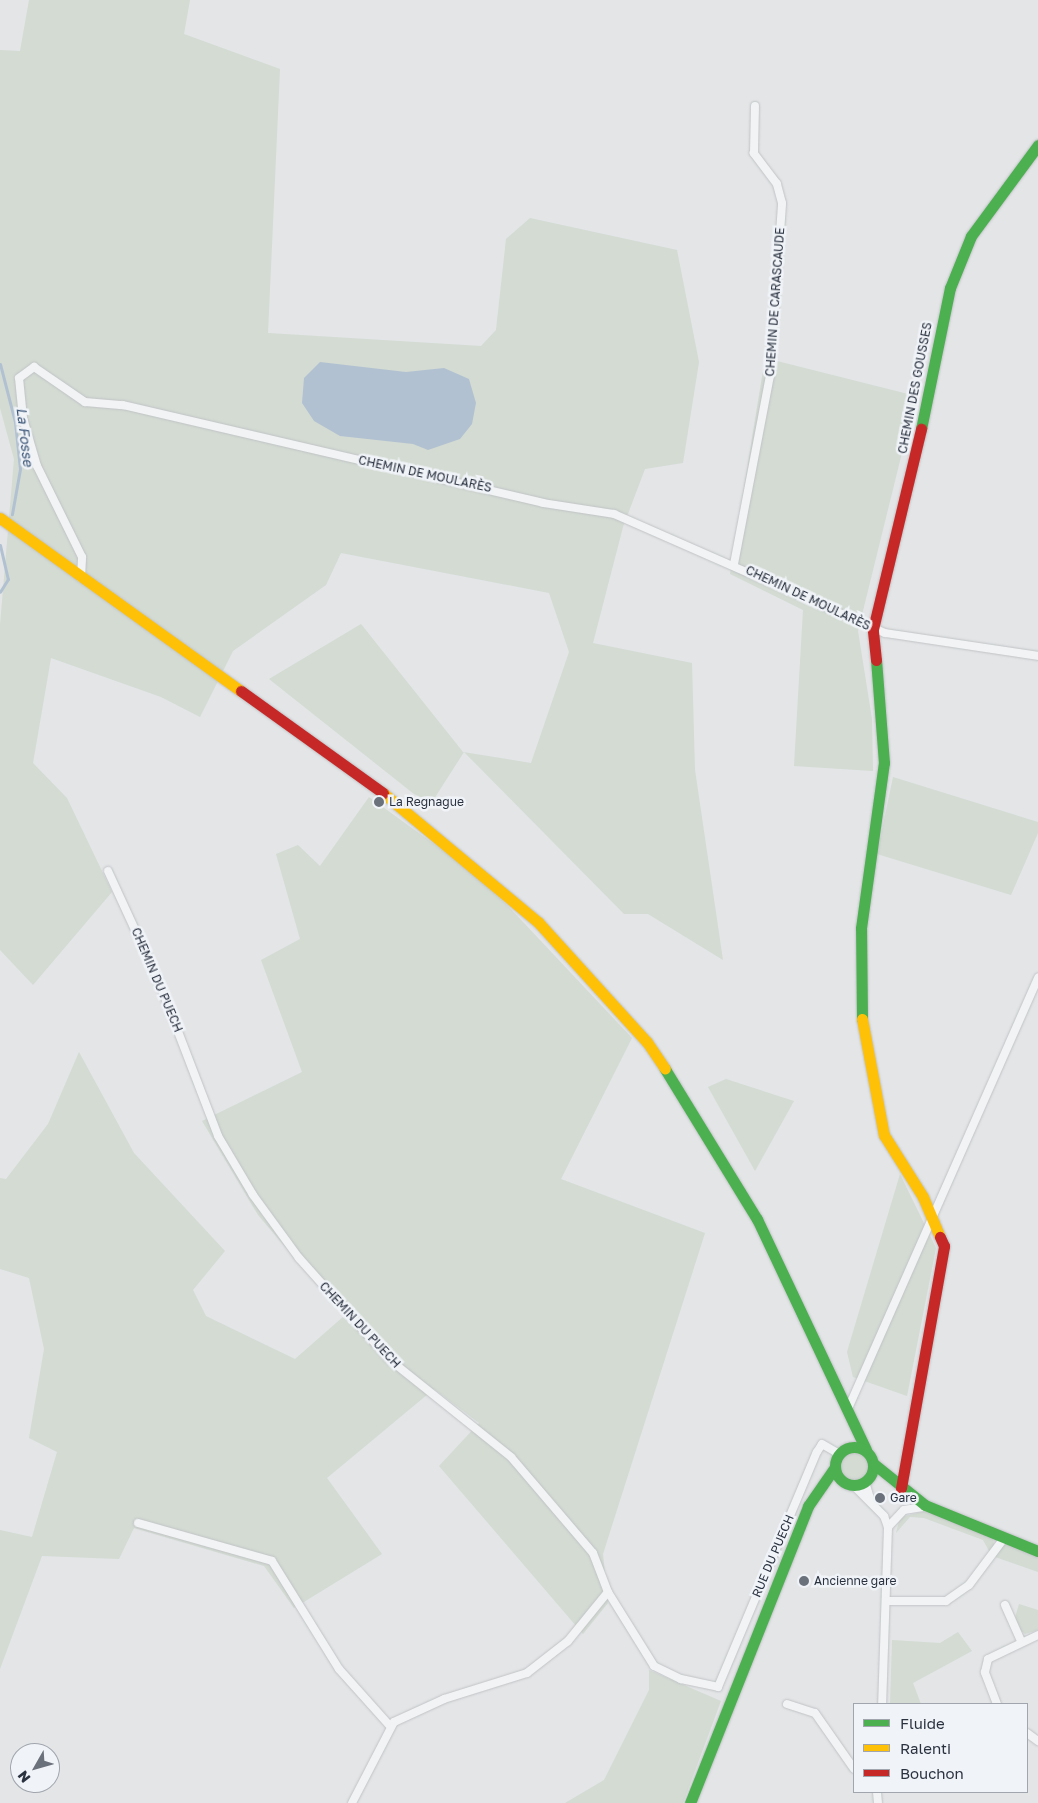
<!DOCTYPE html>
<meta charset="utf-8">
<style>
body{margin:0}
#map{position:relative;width:1038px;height:1803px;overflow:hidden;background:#e3e5e7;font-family:"Golos Text",sans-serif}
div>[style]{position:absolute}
.green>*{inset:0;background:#d3dbd3}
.round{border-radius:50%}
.water>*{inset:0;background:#b2c1d1}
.stream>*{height:3px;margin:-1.5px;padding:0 1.5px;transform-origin:1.5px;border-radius:1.5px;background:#b2c1d1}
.roads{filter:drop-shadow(0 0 1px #c1c3c5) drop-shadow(0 0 1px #c1c3c5)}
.street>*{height:8px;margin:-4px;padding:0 4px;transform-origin:4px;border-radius:4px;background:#f1f3f4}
.fast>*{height:11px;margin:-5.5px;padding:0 5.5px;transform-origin:5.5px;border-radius:5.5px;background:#4caf50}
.fast>.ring{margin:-5.5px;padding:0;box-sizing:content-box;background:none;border:11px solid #4caf50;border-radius:50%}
.slow>*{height:11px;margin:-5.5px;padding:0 5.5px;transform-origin:5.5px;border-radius:5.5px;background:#ffc107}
.jam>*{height:11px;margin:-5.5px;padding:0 5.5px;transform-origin:5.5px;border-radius:5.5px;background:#c62828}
.dots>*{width:14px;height:14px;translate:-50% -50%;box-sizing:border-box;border:2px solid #f0f3f7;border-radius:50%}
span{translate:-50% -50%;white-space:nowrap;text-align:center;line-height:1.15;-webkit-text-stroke:5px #f0f3f7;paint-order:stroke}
.street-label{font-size:12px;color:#2a3240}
.poi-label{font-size:12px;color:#2a3240}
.left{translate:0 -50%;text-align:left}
.water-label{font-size:14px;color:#355073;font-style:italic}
.legend{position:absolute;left:853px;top:1703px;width:175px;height:90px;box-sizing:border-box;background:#f0f3f7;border:1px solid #a1a6ae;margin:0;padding:6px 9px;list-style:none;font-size:15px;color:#2a3240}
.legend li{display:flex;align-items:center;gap:10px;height:25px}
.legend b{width:25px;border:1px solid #a1a6ae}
.north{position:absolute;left:10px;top:1743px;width:50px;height:50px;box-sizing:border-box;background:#f0f3f7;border:1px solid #a1a6ae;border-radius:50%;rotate:232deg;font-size:14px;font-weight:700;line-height:20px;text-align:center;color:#2a3240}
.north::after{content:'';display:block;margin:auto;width:18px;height:22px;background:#6b717a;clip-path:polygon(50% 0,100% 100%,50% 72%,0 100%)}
</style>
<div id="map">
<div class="green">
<div style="clip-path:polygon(29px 0,190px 0,184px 34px,280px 69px,268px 333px,481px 346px,496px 330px,506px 239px,530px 218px,677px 250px,699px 362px,683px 463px,645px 469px,623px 527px,593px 643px,692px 663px,695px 770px,723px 960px,648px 914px,624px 914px,464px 752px,432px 802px,414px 794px,269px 679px,361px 624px,463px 752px,531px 763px,569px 652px,549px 593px,341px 553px,326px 585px,233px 651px,200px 717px,161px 697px,51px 658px,33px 763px,67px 798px,112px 892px,33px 985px,0 950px,0 625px,14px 459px,0 408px,0 50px,20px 51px)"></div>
<div style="clip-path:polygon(765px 358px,916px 396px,858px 631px,872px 719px,873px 771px,794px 766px,803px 610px,730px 574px)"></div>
<div style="clip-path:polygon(893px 777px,1038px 822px,1038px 833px,1011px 895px,877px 854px)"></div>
<div style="clip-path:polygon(369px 797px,463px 865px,508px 906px,632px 1038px,561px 1179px,705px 1233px,603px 1554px,608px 1603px,583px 1634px,439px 1466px,479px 1423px,434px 1389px,327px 1478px,382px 1554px,294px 1608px,264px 1566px,134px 1528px,119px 1559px,42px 1556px,0 1669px,0 1530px,32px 1537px,57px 1452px,29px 1438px,44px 1349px,29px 1278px,0 1269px,0 1178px,6px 1179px,48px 1124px,79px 1052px,134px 1153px,225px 1251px,193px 1290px,206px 1316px,295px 1359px,344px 1316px,258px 1215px,202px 1121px,302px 1072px,261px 960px,300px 939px,276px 854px,298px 845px,320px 866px)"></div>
<div style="clip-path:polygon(726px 1079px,794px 1101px,755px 1171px,708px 1087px)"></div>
<div style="clip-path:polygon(900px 1174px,936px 1248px,907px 1396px,853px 1377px,847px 1352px)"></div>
<div class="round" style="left:838px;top:1450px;width:32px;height:32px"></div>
<div style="clip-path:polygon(927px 1511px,993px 1538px,994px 1545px,989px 1551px,983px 1540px,924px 1518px,910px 1517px,896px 1533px,900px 1517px)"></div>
<div style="clip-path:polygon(1006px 1542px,1038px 1555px,1038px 1572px,995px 1557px)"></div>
<div style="clip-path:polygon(1019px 1604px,1038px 1610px,1038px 1630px,1025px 1634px,1020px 1630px,1014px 1621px)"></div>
<div style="clip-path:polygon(958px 1632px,972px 1651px,913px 1683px,921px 1704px,890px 1704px,892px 1640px,940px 1643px)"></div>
<div style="clip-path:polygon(649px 1670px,721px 1701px,683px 1803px,565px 1803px,604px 1780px,649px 1690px)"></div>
</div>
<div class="water">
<div style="clip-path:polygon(320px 362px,406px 372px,444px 368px,469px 379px,476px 403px,472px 424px,460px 439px,428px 450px,413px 444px,340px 436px,314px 421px,302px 403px,304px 378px)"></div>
</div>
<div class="stream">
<div style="left:0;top:364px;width:60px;rotate:75.5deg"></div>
<div style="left:15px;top:422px;width:47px;rotate:83.9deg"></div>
<div style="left:20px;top:469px;width:46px;rotate:100.1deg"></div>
<div style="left:0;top:545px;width:35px;rotate:77deg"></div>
<div style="left:8px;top:579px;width:15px;rotate:122deg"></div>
</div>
<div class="roads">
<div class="street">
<div style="left:734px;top:564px;width:191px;rotate:-79.2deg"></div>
<div style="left:770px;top:376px;width:173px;rotate:-86deg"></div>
<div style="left:782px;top:203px;width:20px;rotate:-105deg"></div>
<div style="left:777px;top:184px;width:39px;rotate:-127deg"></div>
<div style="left:754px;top:153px;width:47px;rotate:-88.8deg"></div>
<div style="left:81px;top:578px;width:21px;rotate:-87deg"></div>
<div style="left:82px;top:557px;width:102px;rotate:-116.3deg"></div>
<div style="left:37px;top:466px;width:50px;rotate:-106.3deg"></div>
<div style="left:23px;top:418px;width:40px;rotate:-95.7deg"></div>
<div style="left:19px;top:378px;width:19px;rotate:-36deg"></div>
<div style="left:34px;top:367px;width:62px;rotate:34.5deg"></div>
<div style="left:85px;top:402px;width:38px;rotate:5deg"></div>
<div style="left:123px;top:405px;width:431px;rotate:13.1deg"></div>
<div style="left:543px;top:503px;width:72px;rotate:8.8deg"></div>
<div style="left:614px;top:514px;width:296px;rotate:23.7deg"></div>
<div style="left:885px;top:633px;width:155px;rotate:8.5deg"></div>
<div style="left:108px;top:871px;width:122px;rotate:65.3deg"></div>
<div style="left:159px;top:982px;width:165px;rotate:69deg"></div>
<div style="left:218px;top:1136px;width:69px;rotate:59.3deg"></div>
<div style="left:253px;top:1195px;width:78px;rotate:53.9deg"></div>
<div style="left:299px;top:1258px;width:137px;rotate:48.3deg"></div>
<div style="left:390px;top:1360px;width:155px;rotate:38.7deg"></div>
<div style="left:511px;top:1457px;width:126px;rotate:49.5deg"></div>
<div style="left:593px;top:1553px;width:42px;rotate:69deg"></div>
<div style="left:608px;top:1592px;width:87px;rotate:58.1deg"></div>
<div style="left:654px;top:1666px;width:30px;rotate:26deg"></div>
<div style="left:681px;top:1679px;width:38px;rotate:12deg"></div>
<div style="left:718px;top:1687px;width:255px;rotate:-67.2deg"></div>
<div style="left:817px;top:1452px;width:9px;rotate:-58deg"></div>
<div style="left:822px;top:1444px;width:20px;rotate:30deg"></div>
<div style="left:847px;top:1411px;width:474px;rotate:-66.2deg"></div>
<div style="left:865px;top:1482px;width:17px;rotate:73deg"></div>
<div style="left:853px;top:1485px;width:44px;rotate:45deg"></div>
<div style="left:884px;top:1516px;width:12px;rotate:70deg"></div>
<div style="left:888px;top:1527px;width:177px;rotate:91.9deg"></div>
<div style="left:138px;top:1523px;width:139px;rotate:15.8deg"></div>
<div style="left:272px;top:1561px;width:127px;rotate:58.2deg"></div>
<div style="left:339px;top:1669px;width:76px;rotate:48.2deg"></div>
<div style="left:888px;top:1527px;width:23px;rotate:-47deg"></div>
<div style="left:904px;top:1510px;width:24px;rotate:-9deg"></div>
<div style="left:889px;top:1601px;width:57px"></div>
<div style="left:946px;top:1601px;width:28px;rotate:-35deg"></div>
<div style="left:969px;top:1585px;width:60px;rotate:-53.1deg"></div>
<div style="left:1005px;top:1605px;width:39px;rotate:66deg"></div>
<div style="left:787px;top:1704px;width:29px;rotate:18deg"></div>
<div style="left:815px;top:1713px;width:68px;rotate:55.1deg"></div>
<div style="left:997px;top:1704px;width:34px;rotate:-111deg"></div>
<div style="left:985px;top:1672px;width:13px;rotate:-77deg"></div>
<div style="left:988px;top:1659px;width:55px;rotate:-25.6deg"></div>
<div style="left:1027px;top:1733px;width:14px;rotate:36deg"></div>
<div style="left:877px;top:1792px;width:11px;rotate:85deg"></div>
<div style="left:352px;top:1803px;width:91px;rotate:-62.6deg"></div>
<div style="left:394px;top:1722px;width:55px;rotate:-24.7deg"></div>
<div style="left:444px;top:1699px;width:87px;rotate:-17.4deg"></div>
<div style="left:527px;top:1673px;width:52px;rotate:-38deg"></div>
<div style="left:568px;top:1641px;width:63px;rotate:-50.8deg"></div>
</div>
<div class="fast">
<div style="left:921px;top:429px;width:144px;rotate:-78.4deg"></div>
<div style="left:950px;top:288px;width:56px;rotate:-68deg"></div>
<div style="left:971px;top:236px;width:113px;rotate:-53.6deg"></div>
<div style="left:862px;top:1019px;width:91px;rotate:-90.6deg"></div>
<div style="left:861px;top:928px;width:167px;rotate:-82.1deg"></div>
<div style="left:884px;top:763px;width:103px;rotate:-94.4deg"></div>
<div style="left:665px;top:1069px;width:176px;rotate:58.5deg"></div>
<div style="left:757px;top:1219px;width:255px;rotate:64.7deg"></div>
<div class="ring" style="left:835px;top:1447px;width:27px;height:27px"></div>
<div style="left:874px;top:1464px;width:65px;rotate:38.8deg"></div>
<div style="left:925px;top:1505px;width:122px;rotate:22.2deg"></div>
<div style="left:690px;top:1803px;width:320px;rotate:-68.3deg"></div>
<div style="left:808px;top:1506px;width:47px;rotate:-55.3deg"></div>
</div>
<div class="slow">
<div style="left:0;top:518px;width:297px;rotate:35.7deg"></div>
<div style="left:383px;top:793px;width:202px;rotate:39.8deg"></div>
<div style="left:538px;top:922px;width:162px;rotate:47.8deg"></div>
<div style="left:647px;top:1042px;width:32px;rotate:56deg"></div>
<div style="left:862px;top:1019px;width:118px;rotate:79.3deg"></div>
<div style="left:884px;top:1135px;width:73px;rotate:57.8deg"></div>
<div style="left:923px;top:1197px;width:43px;rotate:67deg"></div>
</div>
<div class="jam">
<div style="left:876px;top:660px;width:31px;rotate:-96deg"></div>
<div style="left:873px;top:629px;width:206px;rotate:-76.5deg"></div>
<div style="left:241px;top:691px;width:175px;rotate:35.7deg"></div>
<div style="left:901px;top:1488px;width:246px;rotate:-79.9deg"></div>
<div style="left:944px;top:1246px;width:10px;rotate:-114deg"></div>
</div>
</div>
<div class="dots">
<div style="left:379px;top:802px;background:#6b717a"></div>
<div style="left:880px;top:1498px;background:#6b717a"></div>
<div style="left:804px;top:1581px;background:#6b717a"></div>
</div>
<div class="street-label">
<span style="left:775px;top:302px;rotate:-86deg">CHEMIN DE CARASCAUDE</span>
<span style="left:915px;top:388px;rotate:-79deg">CHEMIN DES GOUSSES</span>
<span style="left:425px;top:474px;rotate:12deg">CHEMIN DE MOULARÈS</span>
<span style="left:808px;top:598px;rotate:25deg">CHEMIN DE MOULARÈS</span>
<span style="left:157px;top:980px;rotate:67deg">CHEMIN DU PUECH</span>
<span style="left:360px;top:1325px;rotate:47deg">CHEMIN DU PUECH</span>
<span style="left:773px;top:1556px;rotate:-67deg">RUE DU PUECH</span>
</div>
<div class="poi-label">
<span class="left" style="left:389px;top:802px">La Regnague</span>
<span class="left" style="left:890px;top:1498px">Gare</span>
<span class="left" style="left:814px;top:1581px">Ancienne gare</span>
</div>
<div class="water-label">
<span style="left:25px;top:437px;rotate:83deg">La Fosse</span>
</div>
<ul class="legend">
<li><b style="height:6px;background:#4caf50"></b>Fluide</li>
<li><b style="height:6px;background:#ffc107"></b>Ralenti</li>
<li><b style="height:6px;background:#c62828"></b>Bouchon</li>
</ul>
<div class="north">N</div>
</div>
